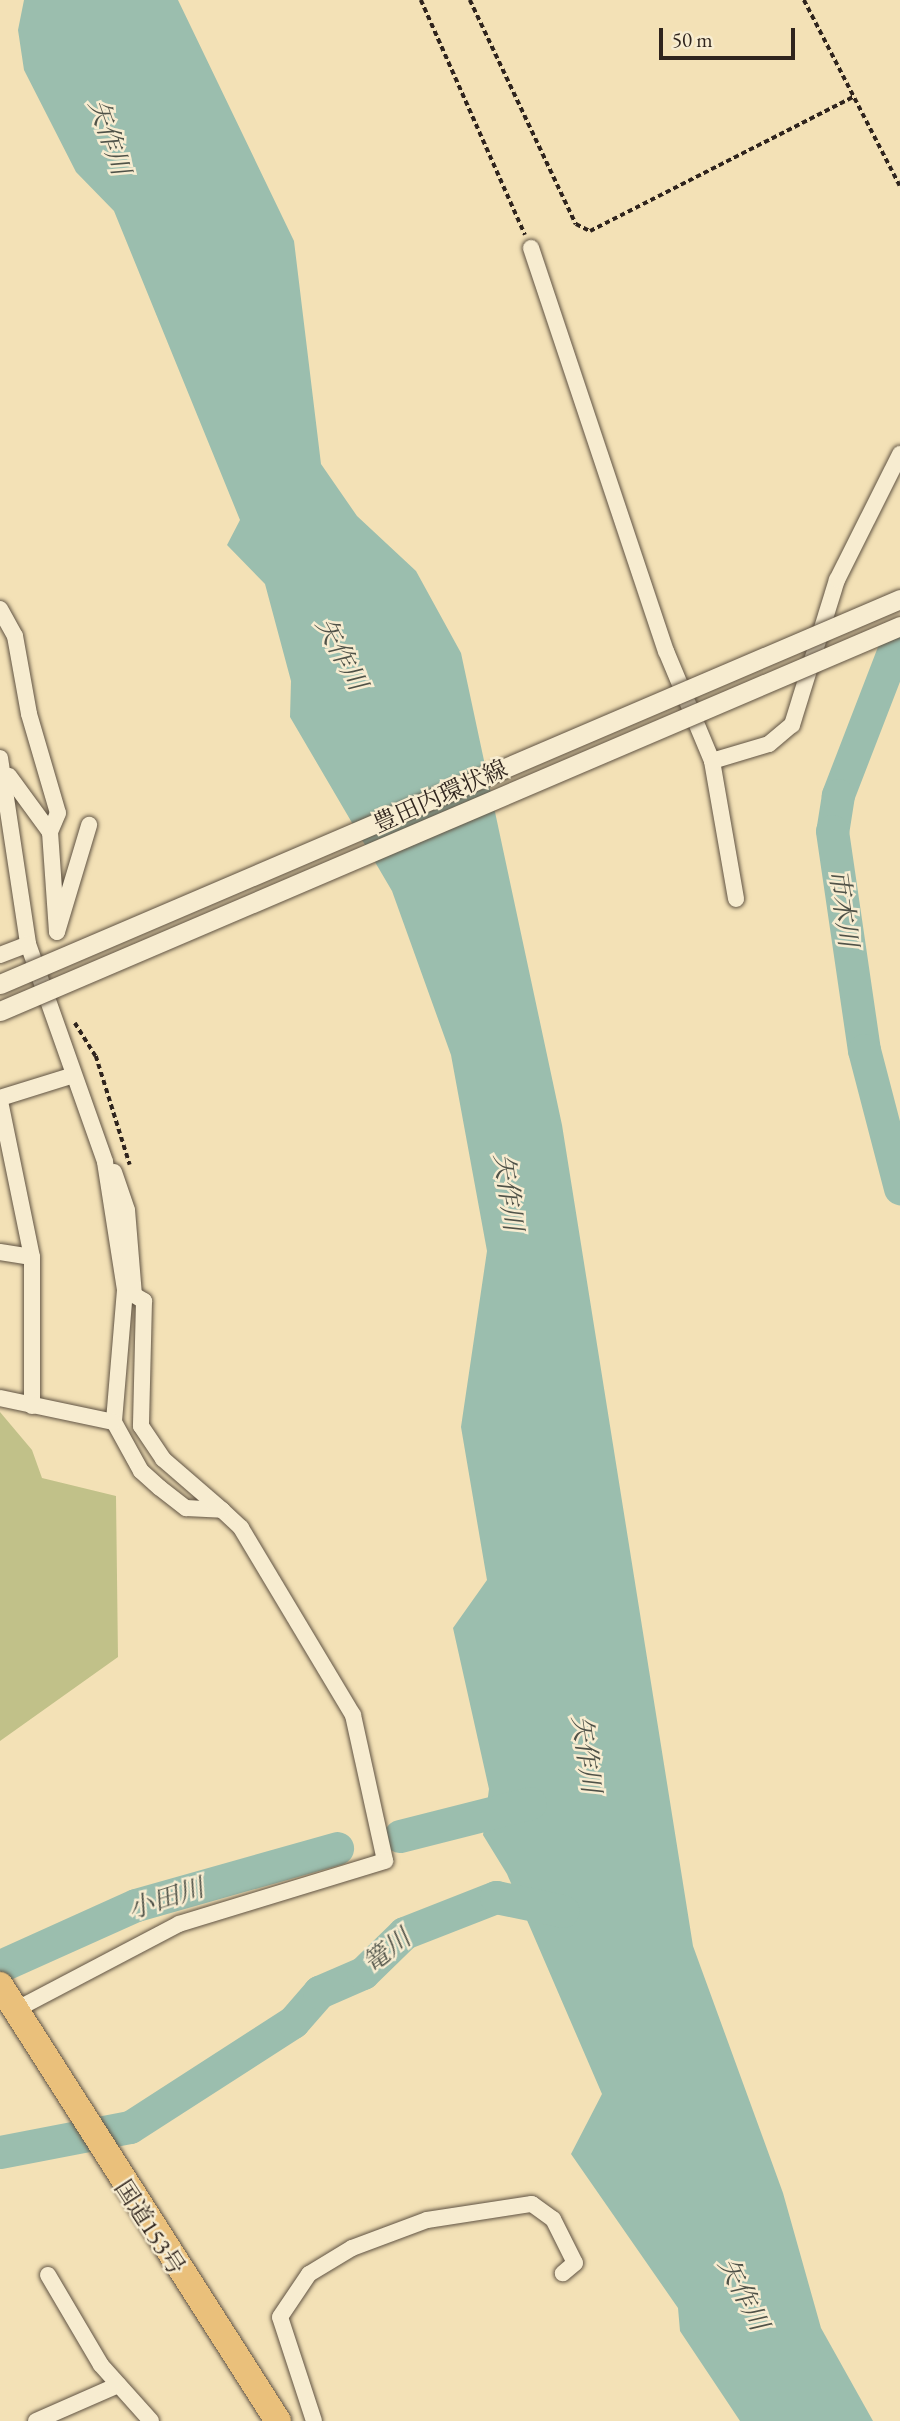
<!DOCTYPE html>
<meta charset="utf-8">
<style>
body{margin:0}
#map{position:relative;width:900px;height:2421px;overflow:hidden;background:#f3e1b6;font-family:"EB Garamond","Noto Serif JP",serif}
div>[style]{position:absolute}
.green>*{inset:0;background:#c1c189}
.water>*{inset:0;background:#9bbeae}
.river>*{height:33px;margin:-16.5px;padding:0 16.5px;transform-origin:16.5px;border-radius:16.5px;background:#9bbeae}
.path>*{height:3.5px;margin-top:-1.75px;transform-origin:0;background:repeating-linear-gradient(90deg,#2f241d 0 5px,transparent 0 8.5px)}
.roads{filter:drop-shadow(0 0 2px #605343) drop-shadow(0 0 2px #605343)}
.minor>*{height:16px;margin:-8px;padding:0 8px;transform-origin:8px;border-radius:8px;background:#f7ecd0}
.trunk>*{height:26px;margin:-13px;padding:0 13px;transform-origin:13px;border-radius:13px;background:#eac07b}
.bridges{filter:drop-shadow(0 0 2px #605343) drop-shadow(0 0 2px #605343)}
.tertiary-bridge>*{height:19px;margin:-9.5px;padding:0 9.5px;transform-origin:9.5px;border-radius:9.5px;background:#f7ecd0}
span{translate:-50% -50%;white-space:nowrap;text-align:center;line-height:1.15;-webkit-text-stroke:5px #f7ecd0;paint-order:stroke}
.street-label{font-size:24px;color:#2f241d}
.water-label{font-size:26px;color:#4f5248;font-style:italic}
.scale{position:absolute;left:659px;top:28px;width:136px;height:32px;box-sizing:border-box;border:4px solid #2f241d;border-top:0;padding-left:9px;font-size:21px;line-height:24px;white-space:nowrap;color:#2f241d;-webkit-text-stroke:5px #f7ecd0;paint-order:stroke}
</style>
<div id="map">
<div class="green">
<div style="clip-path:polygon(0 1412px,32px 1450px,42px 1478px,116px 1496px,118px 1657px,0 1741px)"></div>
</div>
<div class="water">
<div style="clip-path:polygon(24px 0,178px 0,294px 241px,321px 464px,357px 516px,416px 571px,461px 653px,562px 1125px,693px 1946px,783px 2193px,821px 2328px,873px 2421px,740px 2421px,680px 2331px,678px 2308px,571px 2154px,602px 2094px,507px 1874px,483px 1835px,489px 1789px,453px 1628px,487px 1580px,461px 1427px,487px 1251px,451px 1055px,392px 891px,290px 717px,291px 681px,265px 584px,227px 545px,240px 520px,114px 211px,76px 172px,24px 70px,18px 30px)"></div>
</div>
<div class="river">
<div style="left:900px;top:634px;width:173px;rotate:111.1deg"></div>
<div style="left:838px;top:795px;width:36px;rotate:99deg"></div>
<div style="left:832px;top:831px;width:221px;rotate:81.7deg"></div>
<div style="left:864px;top:1050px;width:143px;rotate:75.4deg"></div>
<div style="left:400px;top:1836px;width:134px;rotate:-14.2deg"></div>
<div style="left:0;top:1966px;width:149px;rotate:-24.2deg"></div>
<div style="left:136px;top:1905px;width:209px;rotate:-15.8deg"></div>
<div style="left:0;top:2152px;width:132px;rotate:-10.9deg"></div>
<div style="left:130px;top:2127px;width:194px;rotate:-32.8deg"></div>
<div style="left:293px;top:2022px;width:40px;rotate:-49deg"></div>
<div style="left:319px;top:1992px;width:48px;rotate:-23.4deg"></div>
<div style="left:363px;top:1973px;width:57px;rotate:-44.3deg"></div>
<div style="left:404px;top:1933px;width:99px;rotate:-21.4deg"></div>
<div style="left:496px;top:1897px;width:68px;rotate:11.8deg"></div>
</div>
<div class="path">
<div style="left:421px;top:0;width:257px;rotate:66.1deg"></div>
<div style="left:470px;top:0;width:248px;rotate:64.7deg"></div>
<div style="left:576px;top:224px;width:16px;rotate:27deg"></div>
<div style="left:590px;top:231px;width:295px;rotate:-27deg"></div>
<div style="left:804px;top:0;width:209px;rotate:62.7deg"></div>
<div style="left:75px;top:1023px;width:39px;rotate:58deg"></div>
<div style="left:96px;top:1056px;width:114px;rotate:72.7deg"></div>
</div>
<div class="roads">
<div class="minor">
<div style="left:531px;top:248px;width:425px;rotate:71.5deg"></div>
<div style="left:666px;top:651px;width:119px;rotate:67.3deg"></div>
<div style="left:712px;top:761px;width:140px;rotate:80.1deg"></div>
<div style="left:0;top:609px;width:31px;rotate:61deg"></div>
<div style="left:15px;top:636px;width:79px;rotate:79.8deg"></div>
<div style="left:29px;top:714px;width:103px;rotate:73.7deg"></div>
<div style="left:58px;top:813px;width:21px;rotate:113deg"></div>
<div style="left:0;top:758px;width:188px;rotate:81.4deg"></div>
<div style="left:28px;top:944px;width:231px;rotate:70.5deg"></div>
<div style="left:105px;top:1162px;width:130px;rotate:81.1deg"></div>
<div style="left:125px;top:1290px;width:132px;rotate:94.8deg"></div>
<div style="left:114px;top:1422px;width:56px;rotate:61.1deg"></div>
<div style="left:141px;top:1471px;width:25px;rotate:42deg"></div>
<div style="left:160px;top:1488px;width:33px;rotate:38deg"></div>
<div style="left:186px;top:1508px;width:36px;rotate:3deg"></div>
<div style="left:222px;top:1510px;width:26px;rotate:43deg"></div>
<div style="left:241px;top:1528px;width:218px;rotate:59.1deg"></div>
<div style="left:353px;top:1715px;width:149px;rotate:77.6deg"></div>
<div style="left:385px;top:1861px;width:215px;rotate:163deg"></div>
<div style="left:179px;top:1924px;width:185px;rotate:152.3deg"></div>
<div style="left:712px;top:761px;width:59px;rotate:-16.6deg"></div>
<div style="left:769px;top:744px;width:30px;rotate:-40deg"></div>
<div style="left:792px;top:725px;width:152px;rotate:-72.8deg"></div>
<div style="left:837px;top:580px;width:141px;rotate:-63.4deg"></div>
<div style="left:9px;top:776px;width:69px;rotate:53.8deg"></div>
<div style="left:50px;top:832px;width:100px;rotate:86deg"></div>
<div style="left:57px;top:932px;width:112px;rotate:-73.3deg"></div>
<div style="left:0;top:955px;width:30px;rotate:-21deg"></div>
<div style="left:0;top:1098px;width:77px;rotate:-17.3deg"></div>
<div style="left:0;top:1101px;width:159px;rotate:78.4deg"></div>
<div style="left:32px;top:1257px;width:149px;rotate:90deg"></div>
<div style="left:114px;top:1172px;width:40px;rotate:71.1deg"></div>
<div style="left:127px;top:1210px;width:85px;rotate:85.3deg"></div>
<div style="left:134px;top:1295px;width:12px;rotate:31deg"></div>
<div style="left:144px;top:1301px;width:125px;rotate:91.4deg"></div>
<div style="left:141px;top:1426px;width:40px;rotate:56deg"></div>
<div style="left:163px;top:1459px;width:78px;rotate:40.8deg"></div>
<div style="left:0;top:1252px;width:32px;rotate:9deg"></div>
<div style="left:0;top:1398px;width:116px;rotate:11.9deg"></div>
<div style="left:48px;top:2275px;width:104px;rotate:59.5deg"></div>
<div style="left:101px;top:2365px;width:75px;rotate:48.2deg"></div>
<div style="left:36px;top:2421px;width:90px;rotate:-23.7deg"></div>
<div style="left:314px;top:2421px;width:109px;rotate:-108.1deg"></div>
<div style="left:280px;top:2317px;width:52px;rotate:-56deg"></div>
<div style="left:309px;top:2274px;width:50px;rotate:-31.2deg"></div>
<div style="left:352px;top:2248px;width:80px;rotate:-20.5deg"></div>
<div style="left:427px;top:2220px;width:106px;rotate:-8.7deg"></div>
<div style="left:532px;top:2204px;width:26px;rotate:36deg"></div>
<div style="left:553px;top:2219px;width:49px;rotate:63.4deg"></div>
<div style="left:575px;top:2263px;width:16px;rotate:140deg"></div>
</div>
<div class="trunk">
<div style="left:0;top:1985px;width:517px;rotate:57.48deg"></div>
</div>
</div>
<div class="bridges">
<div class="tertiary-bridge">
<div style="left:0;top:984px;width:979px;rotate:-23.16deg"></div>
<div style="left:0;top:1011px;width:979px;rotate:-23.16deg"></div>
</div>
</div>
<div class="street-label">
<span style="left:440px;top:796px;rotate:-24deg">豊田内環状線</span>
<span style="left:150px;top:2227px;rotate:57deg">国道153号</span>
</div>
<div class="water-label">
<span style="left:109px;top:137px;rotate:71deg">矢作川</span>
<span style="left:341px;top:654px;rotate:62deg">矢作川</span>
<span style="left:843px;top:908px;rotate:82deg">市木川</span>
<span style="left:508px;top:1192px;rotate:82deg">矢作川</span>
<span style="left:586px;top:1754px;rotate:82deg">矢作川</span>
<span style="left:166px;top:1899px;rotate:-18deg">小田川</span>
<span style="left:387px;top:1951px;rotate:-38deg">篭川</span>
<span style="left:743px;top:2294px;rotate:63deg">矢作川</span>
</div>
<div class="scale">50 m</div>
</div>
